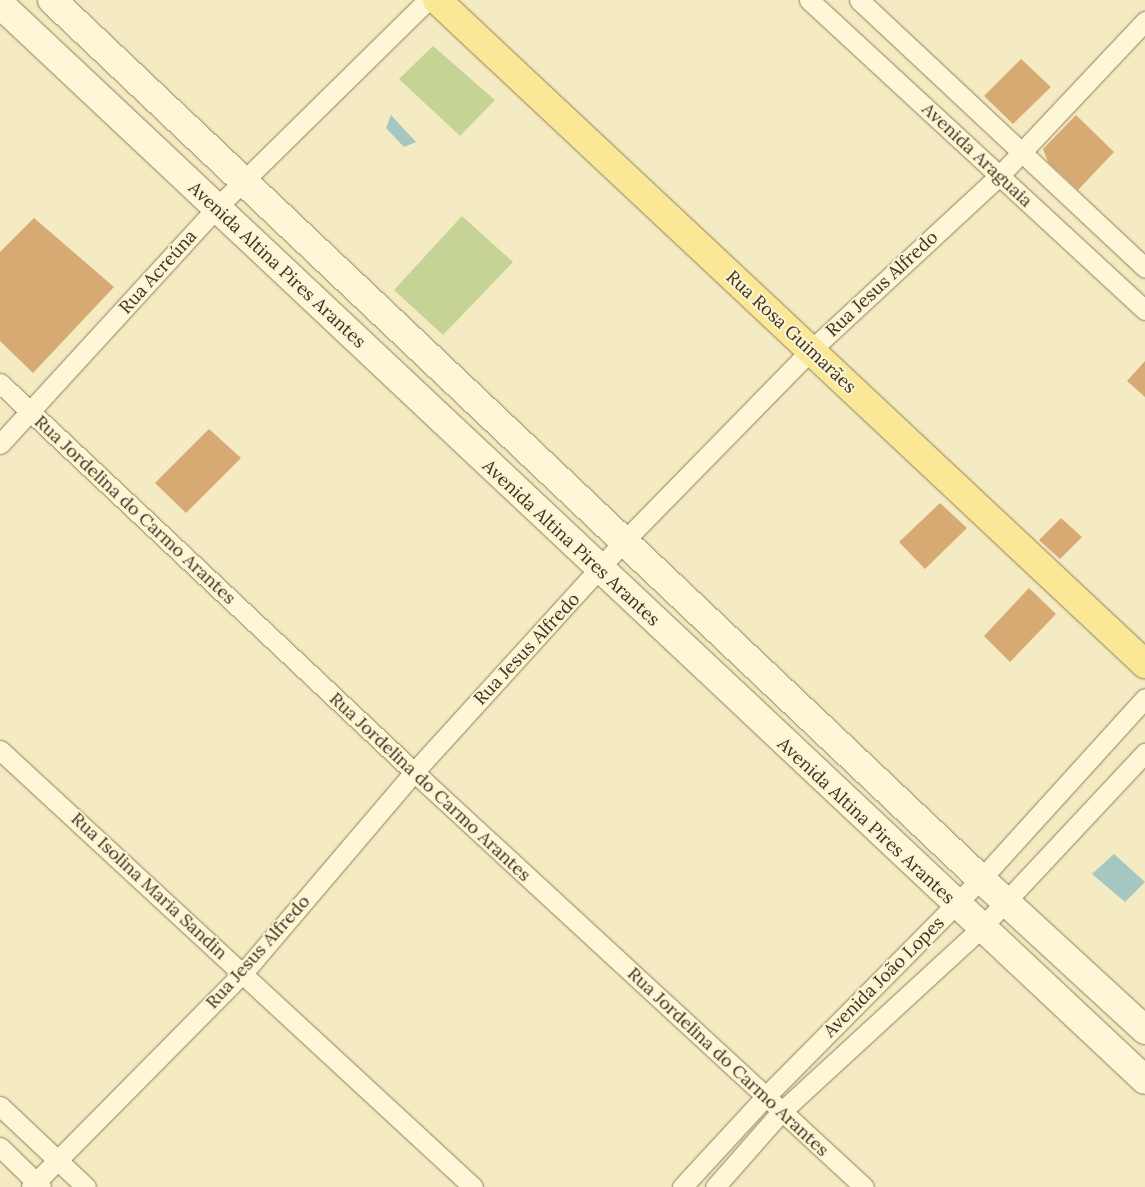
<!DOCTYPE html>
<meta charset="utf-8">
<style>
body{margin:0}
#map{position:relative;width:1145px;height:1187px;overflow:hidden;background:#f4ebc3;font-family:Lora,serif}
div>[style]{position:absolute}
.green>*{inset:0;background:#c5d495}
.water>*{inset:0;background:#a6c6c1}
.building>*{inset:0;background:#d7aa74}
.roads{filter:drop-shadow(0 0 1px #917d57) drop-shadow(0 0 1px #917d57)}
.street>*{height:19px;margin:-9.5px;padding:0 9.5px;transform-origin:9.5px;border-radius:9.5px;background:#fdf7d8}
.secondary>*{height:28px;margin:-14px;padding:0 14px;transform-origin:14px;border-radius:14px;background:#fdf7d8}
.primary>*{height:28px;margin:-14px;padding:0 14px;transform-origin:14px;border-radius:14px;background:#fbe897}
span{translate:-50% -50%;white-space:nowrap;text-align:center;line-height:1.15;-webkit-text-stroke:4px #faf4d4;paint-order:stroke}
.street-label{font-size:18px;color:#3f321d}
</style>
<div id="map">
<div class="green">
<div style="clip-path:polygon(433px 46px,495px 100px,460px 136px,399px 79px)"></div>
<div style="clip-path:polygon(462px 216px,513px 262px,443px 335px,394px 290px)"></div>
</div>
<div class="water">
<div style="clip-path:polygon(391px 115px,416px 142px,404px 147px,386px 128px)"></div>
<div style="clip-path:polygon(1114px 854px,1145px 882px,1125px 902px,1092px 874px)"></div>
</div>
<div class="building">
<div style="clip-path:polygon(1021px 59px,1051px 87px,1013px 124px,984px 96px)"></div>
<div style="clip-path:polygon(1076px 115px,1114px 152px,1078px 190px,1048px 162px,1043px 149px)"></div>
<div style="clip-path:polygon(34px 218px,114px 287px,33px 373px,0 341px,0 252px)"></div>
<div style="clip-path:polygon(1145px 361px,1145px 397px,1127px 381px)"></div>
<div style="clip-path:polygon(209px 429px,241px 458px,186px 513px,155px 483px)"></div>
<div style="clip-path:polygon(940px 503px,967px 528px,925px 569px,899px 542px)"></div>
<div style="clip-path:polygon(1061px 518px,1082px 537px,1060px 559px,1039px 540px)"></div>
<div style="clip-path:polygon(1029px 588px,1056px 614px,1010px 662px,984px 636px)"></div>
</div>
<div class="roads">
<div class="street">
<div style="left:809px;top:0;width:457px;rotate:42.7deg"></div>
<div style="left:859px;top:0;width:392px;rotate:43.1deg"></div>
<div style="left:0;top:383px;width:568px;rotate:43.22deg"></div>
<div style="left:414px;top:772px;width:612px;rotate:42.68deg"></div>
<div style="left:0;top:444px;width:320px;rotate:-47.5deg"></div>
<div style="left:216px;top:208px;width:297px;rotate:-44.5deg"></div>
<div style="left:0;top:750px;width:644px;rotate:42.73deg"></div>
<div style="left:0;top:1106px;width:118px;rotate:43.3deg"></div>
<div style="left:0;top:1147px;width:57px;rotate:44.3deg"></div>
<div style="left:31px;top:1187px;width:301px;rotate:-45.3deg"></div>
<div style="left:243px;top:973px;width:264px;rotate:-49.6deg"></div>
<div style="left:414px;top:772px;width:311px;rotate:-47.7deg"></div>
<div style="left:623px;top:542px;width:269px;rotate:-45.6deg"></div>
<div style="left:811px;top:350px;width:258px;rotate:-42.8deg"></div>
<div style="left:1000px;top:175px;width:212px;rotate:-46.7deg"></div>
<div style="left:682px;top:1187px;width:122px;rotate:-47.3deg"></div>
<div style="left:765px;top:1097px;width:307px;rotate:-45.3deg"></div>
<div style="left:981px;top:879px;width:244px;rotate:-47.8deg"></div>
<div style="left:715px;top:1187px;width:100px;rotate:-48.7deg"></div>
<div style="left:781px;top:1112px;width:272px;rotate:-42.6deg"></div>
<div style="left:981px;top:928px;width:240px;rotate:-46.9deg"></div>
</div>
<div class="secondary">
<div style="left:52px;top:0;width:1279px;rotate:43.42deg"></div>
<div style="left:981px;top:879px;width:223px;rotate:42.6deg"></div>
<div style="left:0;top:4px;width:1571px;rotate:43.22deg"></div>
</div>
<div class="primary">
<div style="left:437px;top:0;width:971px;rotate:43.16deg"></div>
</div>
</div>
<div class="street-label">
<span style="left:977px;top:155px;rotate:43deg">Avenida Araguaia</span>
<span style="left:277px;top:265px;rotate:43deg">Avenida Altina Pires Arantes</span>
<span style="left:158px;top:272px;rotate:-48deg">Rua Acreúna</span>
<span style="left:882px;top:284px;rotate:-43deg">Rua Jesus Alfredo</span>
<span style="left:791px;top:332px;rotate:43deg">Rua Rosa Guimarães</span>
<span style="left:135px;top:510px;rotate:43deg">Rua Jordelina do Carmo Arantes</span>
<span style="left:571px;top:543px;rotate:43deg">Avenida Altina Pires Arantes</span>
<span style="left:527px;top:649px;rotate:-47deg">Rua Jesus Alfredo</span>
<span style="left:430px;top:787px;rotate:43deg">Rua Jordelina do Carmo Arantes</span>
<span style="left:866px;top:821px;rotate:43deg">Avenida Altina Pires Arantes</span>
<span style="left:149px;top:886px;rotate:43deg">Rua Isolina Maria Sandin</span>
<span style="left:258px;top:952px;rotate:-48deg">Rua Jesus Alfredo</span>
<span style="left:884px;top:977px;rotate:-45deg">Avenida João Lopes</span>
<span style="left:728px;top:1062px;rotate:43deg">Rua Jordelina do Carmo Arantes</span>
</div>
</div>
